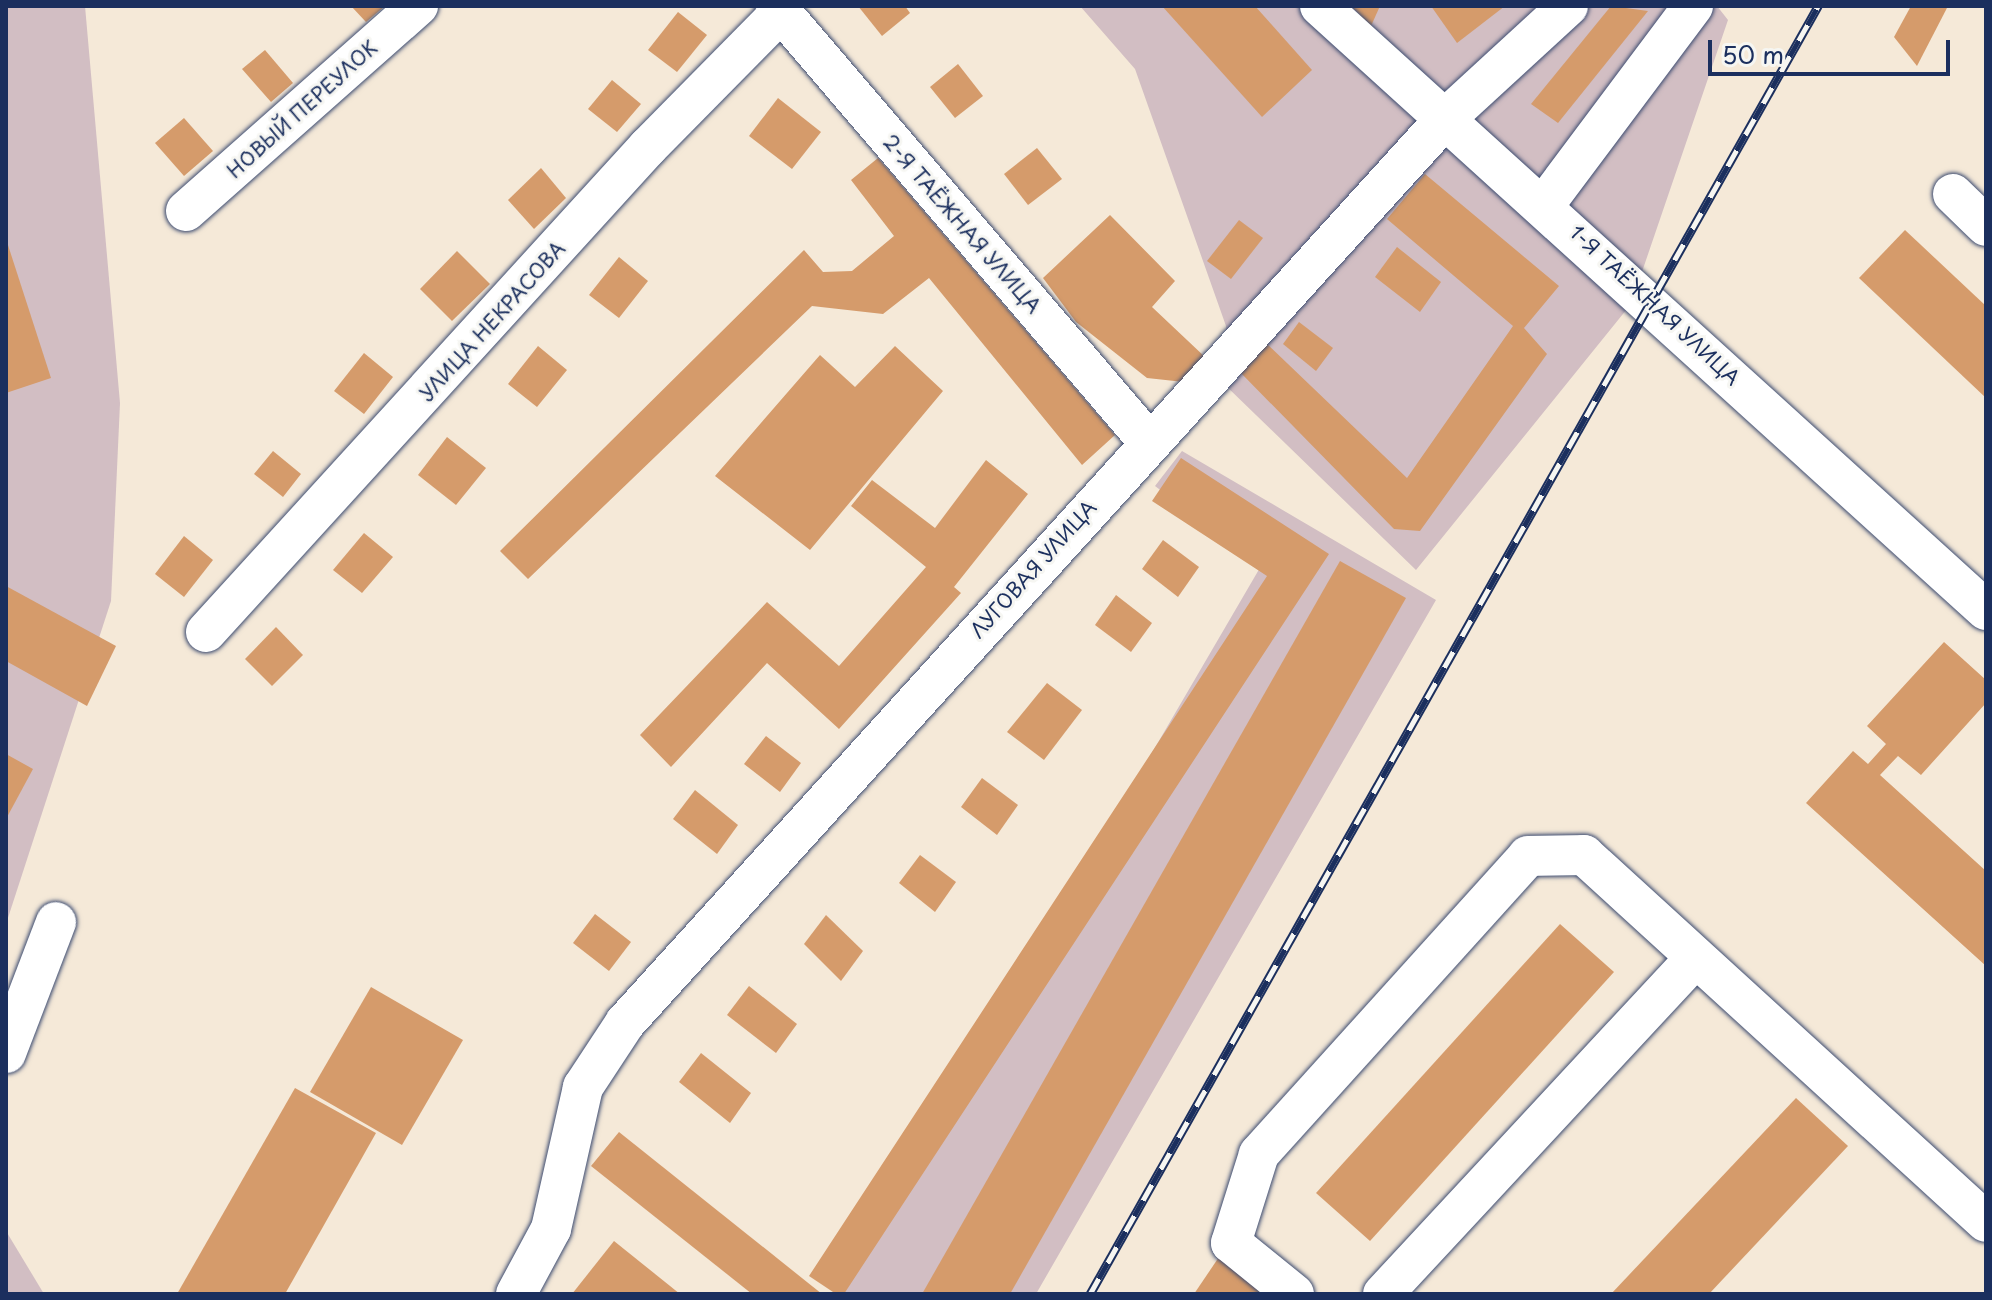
<!DOCTYPE html>
<meta charset="utf-8">
<style>
body{margin:0}
#map{position:relative;width:1992px;height:1300px;overflow:hidden;background:#f5e9d8;font-family:"Playpen Sans",sans-serif}
div>[style]{position:absolute}
.industrial>*{inset:0;background:#d2bec3}
.building>*{inset:0;background:#d59b6b}
.roads{filter:drop-shadow(0 0 2px #3c4b70) drop-shadow(0 0 2px #3c4b70)}
.minor>*{height:40px;margin:-20px;padding:0 20px;transform-origin:20px;border-radius:20px;background:#fff}
.rail>*{height:9px;margin-top:-4.5px;transform-origin:0;background:repeating-linear-gradient(90deg,#f6f6f2 0 18px,#1b2f5e 0 36px);box-sizing:border-box;border-block:2px solid #1b2f5e}
span{translate:-50% -50%;white-space:nowrap;text-align:center;line-height:1.15;-webkit-text-stroke:6px #f6f6f2;paint-order:stroke}
.street-label{font-size:20px;color:#1b2f5e}
.frame{position:absolute;inset:0;border:8px solid #1b2f5e;pointer-events:none}
.scale{position:absolute;left:1708px;top:40px;width:242px;height:36px;box-sizing:border-box;border:4px solid #1b2f5e;border-top:0;padding-left:10px;font-size:24px;line-height:28px;white-space:nowrap;color:#1b2f5e;-webkit-text-stroke:6px #f6f6f2;paint-order:stroke}
</style>
<div id="map">
<div class="industrial">
<div style="clip-path:polygon(6px 6px,85px 6px,120px 403px,111px 601px,6px 924px)"></div>
<div style="clip-path:polygon(1080px 6px,1717px 6px,1728px 20px,1631px 304px,1416px 570px,1224px 384px,1226px 326px,1135px 69px)"></div>
<div style="clip-path:polygon(1182px 451px,1436px 600px,1036px 1294px,836px 1294px,1261px 566px,1155px 486px)"></div>
<div style="clip-path:polygon(6px 1231px,44px 1294px,6px 1294px)"></div>
</div>
<div class="building">
<div style="clip-path:polygon(351px 6px,385px 6px,366px 22px)"></div>
<div style="clip-path:polygon(858px 6px,905px 6px,910px 13px,882px 36px)"></div>
<div style="clip-path:polygon(1162px 6px,1255px 6px,1312px 70px,1262px 117px)"></div>
<div style="clip-path:polygon(1351px 6px,1380px 6px,1371px 26px)"></div>
<div style="clip-path:polygon(1431px 6px,1505px 6px,1457px 43px)"></div>
<div style="clip-path:polygon(1611px 6px,1648px 11px,1558px 123px,1531px 104px)"></div>
<div style="clip-path:polygon(1911px 6px,1948px 6px,1917px 66px,1894px 37px)"></div>
<div style="clip-path:polygon(678px 12px,707px 35px,677px 72px,648px 50px)"></div>
<div style="clip-path:polygon(265px 50px,293px 83px,271px 102px,242px 69px)"></div>
<div style="clip-path:polygon(958px 64px,983px 96px,955px 118px,930px 87px)"></div>
<div style="clip-path:polygon(612px 80px,641px 104px,617px 132px,588px 109px)"></div>
<div style="clip-path:polygon(778px 98px,821px 132px,792px 169px,749px 136px)"></div>
<div style="clip-path:polygon(184px 118px,213px 151px,184px 176px,155px 143px)"></div>
<div style="clip-path:polygon(1037px 148px,1062px 179px,1028px 205px,1004px 174px)"></div>
<div style="clip-path:polygon(878px 158px,1115px 435px,1082px 465px,929px 278px,883px 314px,812px 306px,528px 579px,500px 551px,804px 250px,823px 272px,852px 271px,894px 236px,851px 180px)"></div>
<div style="clip-path:polygon(541px 168px,566px 198px,534px 229px,508px 200px)"></div>
<div style="clip-path:polygon(1425px 174px,1559px 286px,1524px 328px,1547px 354px,1420px 531px,1394px 529px,1238px 370px,1267px 344px,1407px 478px,1513px 326px,1387px 219px)"></div>
<div style="clip-path:polygon(1110px 215px,1175px 281px,1152px 307px,1205px 357px,1184px 382px,1147px 378px,1076px 322px,1043px 278px)"></div>
<div style="clip-path:polygon(1239px 220px,1263px 238px,1231px 279px,1207px 261px)"></div>
<div style="clip-path:polygon(1905px 230px,1986px 306px,1986px 398px,1859px 278px)"></div>
<div style="clip-path:polygon(7px 242px,51px 378px,6px 393px,6px 243px)"></div>
<div style="clip-path:polygon(1397px 247px,1441px 282px,1420px 312px,1375px 277px)"></div>
<div style="clip-path:polygon(457px 251px,490px 284px,452px 321px,420px 289px)"></div>
<div style="clip-path:polygon(619px 257px,648px 281px,619px 318px,589px 295px)"></div>
<div style="clip-path:polygon(1299px 322px,1333px 348px,1316px 371px,1283px 344px)"></div>
<div style="clip-path:polygon(538px 346px,567px 370px,537px 407px,508px 384px)"></div>
<div style="clip-path:polygon(895px 346px,943px 391px,810px 550px,715px 476px,820px 355px,855px 387px)"></div>
<div style="clip-path:polygon(364px 353px,393px 377px,364px 414px,334px 391px)"></div>
<div style="clip-path:polygon(447px 437px,486px 468px,456px 505px,418px 475px)"></div>
<div style="clip-path:polygon(273px 451px,301px 474px,283px 497px,254px 474px)"></div>
<div style="clip-path:polygon(1181px 458px,1329px 554px,844px 1294px,836px 1294px,809px 1276px,1267px 576px,1152px 501px)"></div>
<div style="clip-path:polygon(986px 460px,1028px 494px,954px 587px,961px 593px,839px 729px,767px 663px,671px 767px,640px 735px,767px 602px,839px 666px,926px 567px,851px 506px,872px 480px,935px 528px)"></div>
<div style="clip-path:polygon(364px 533px,393px 557px,362px 593px,333px 570px)"></div>
<div style="clip-path:polygon(184px 536px,213px 560px,184px 597px,155px 574px)"></div>
<div style="clip-path:polygon(1163px 540px,1199px 567px,1178px 597px,1142px 569px)"></div>
<div style="clip-path:polygon(1340px 561px,1406px 598px,1010px 1294px,922px 1294px)"></div>
<div style="clip-path:polygon(6px 586px,116px 646px,87px 706px,6px 661px)"></div>
<div style="clip-path:polygon(1116px 595px,1152px 623px,1131px 652px,1095px 625px)"></div>
<div style="clip-path:polygon(276px 627px,303px 655px,272px 686px,245px 659px)"></div>
<div style="clip-path:polygon(1944px 642px,1986px 680px,1986px 703px,1921px 775px,1898px 756px,1880px 775px,1986px 871px,1986px 966px,1806px 803px,1853px 751px,1868px 764px,1886px 744px,1867px 726px)"></div>
<div style="clip-path:polygon(1047px 683px,1082px 710px,1044px 760px,1007px 732px)"></div>
<div style="clip-path:polygon(766px 736px,801px 763px,780px 792px,744px 764px)"></div>
<div style="clip-path:polygon(6px 754px,33px 769px,6px 819px)"></div>
<div style="clip-path:polygon(982px 778px,1018px 805px,997px 835px,961px 807px)"></div>
<div style="clip-path:polygon(695px 790px,738px 825px,717px 854px,673px 819px)"></div>
<div style="clip-path:polygon(920px 855px,956px 882px,935px 912px,899px 883px)"></div>
<div style="clip-path:polygon(595px 914px,631px 942px,609px 971px,573px 943px)"></div>
<div style="clip-path:polygon(826px 915px,863px 951px,841px 981px,804px 944px)"></div>
<div style="clip-path:polygon(1560px 924px,1614px 972px,1370px 1241px,1316px 1193px)"></div>
<div style="clip-path:polygon(749px 986px,797px 1024px,776px 1053px,727px 1015px)"></div>
<div style="clip-path:polygon(371px 987px,463px 1040px,402px 1145px,310px 1092px)"></div>
<div style="clip-path:polygon(701px 1053px,751px 1093px,730px 1123px,679px 1082px)"></div>
<div style="clip-path:polygon(295px 1088px,376px 1133px,285px 1294px,177px 1294px)"></div>
<div style="clip-path:polygon(1796px 1098px,1848px 1146px,1709px 1294px,1611px 1294px)"></div>
<div style="clip-path:polygon(619px 1132px,822px 1294px,752px 1294px,591px 1166px)"></div>
<div style="clip-path:polygon(614px 1241px,680px 1294px,572px 1294px)"></div>
<div style="clip-path:polygon(1219px 1257px,1269px 1294px,1194px 1294px)"></div>
</div>
<div class="roads">
<div class="minor">
<div style="left:776px;top:6px;width:572px;rotate:49.46deg"></div>
<div style="left:1320px;top:6px;width:899px;rotate:42.21deg"></div>
<div style="left:1953px;top:194px;width:46px;rotate:44.1deg"></div>
<div style="left:1545px;top:204px;width:247px;rotate:-53.2deg"></div>
<div style="left:186px;top:211px;width:310px;rotate:-41.5deg"></div>
<div style="left:206px;top:632px;width:656px;rotate:-47.66deg"></div>
<div style="left:648px;top:147px;width:190px;rotate:-45.4deg"></div>
<div style="left:6px;top:1053px;width:140px;rotate:-69.1deg"></div>
<div style="left:516px;top:1294px;width:74px;rotate:-61.7deg"></div>
<div style="left:551px;top:1229px;width:146px;rotate:-77.3deg"></div>
<div style="left:583px;top:1087px;width:77px;rotate:-56.7deg"></div>
<div style="left:625px;top:1023px;width:1220px;rotate:-47.79deg"></div>
<div style="left:1445px;top:119px;width:167px;rotate:-42.6deg"></div>
<div style="left:1294px;top:1294px;width:81px;rotate:-141deg"></div>
<div style="left:1231px;top:1243px;width:93px;rotate:-72.5deg"></div>
<div style="left:1259px;top:1154px;width:401px;rotate:-47.9deg"></div>
<div style="left:1528px;top:856px;width:56px;rotate:-1deg"></div>
<div style="left:1584px;top:855px;width:544px;rotate:42.39deg"></div>
<div style="left:1383px;top:1294px;width:459px;rotate:-47.1deg"></div>
</div>
</div>
<div class="rail">
<div style="left:1090px;top:1294px;width:1480px;rotate:-60.52deg"></div>
</div>
<div class="street-label">
<span style="left:302px;top:109px;rotate:-42deg">НОВЫЙ ПЕРЕУЛОК</span>
<span style="left:962px;top:224px;rotate:49deg">2-Я ТАЁЖНАЯ УЛИЦА</span>
<span style="left:1655px;top:305px;rotate:43deg">1-Я ТАЁЖНАЯ УЛИЦА</span>
<span style="left:492px;top:321px;rotate:-48deg">УЛИЦА НЕКРАСОВА</span>
<span style="left:1033px;top:569px;rotate:-48deg">ЛУГОВАЯ УЛИЦА</span>
</div>
<div class="frame"></div>
<div class="scale">50 m</div>
</div>
